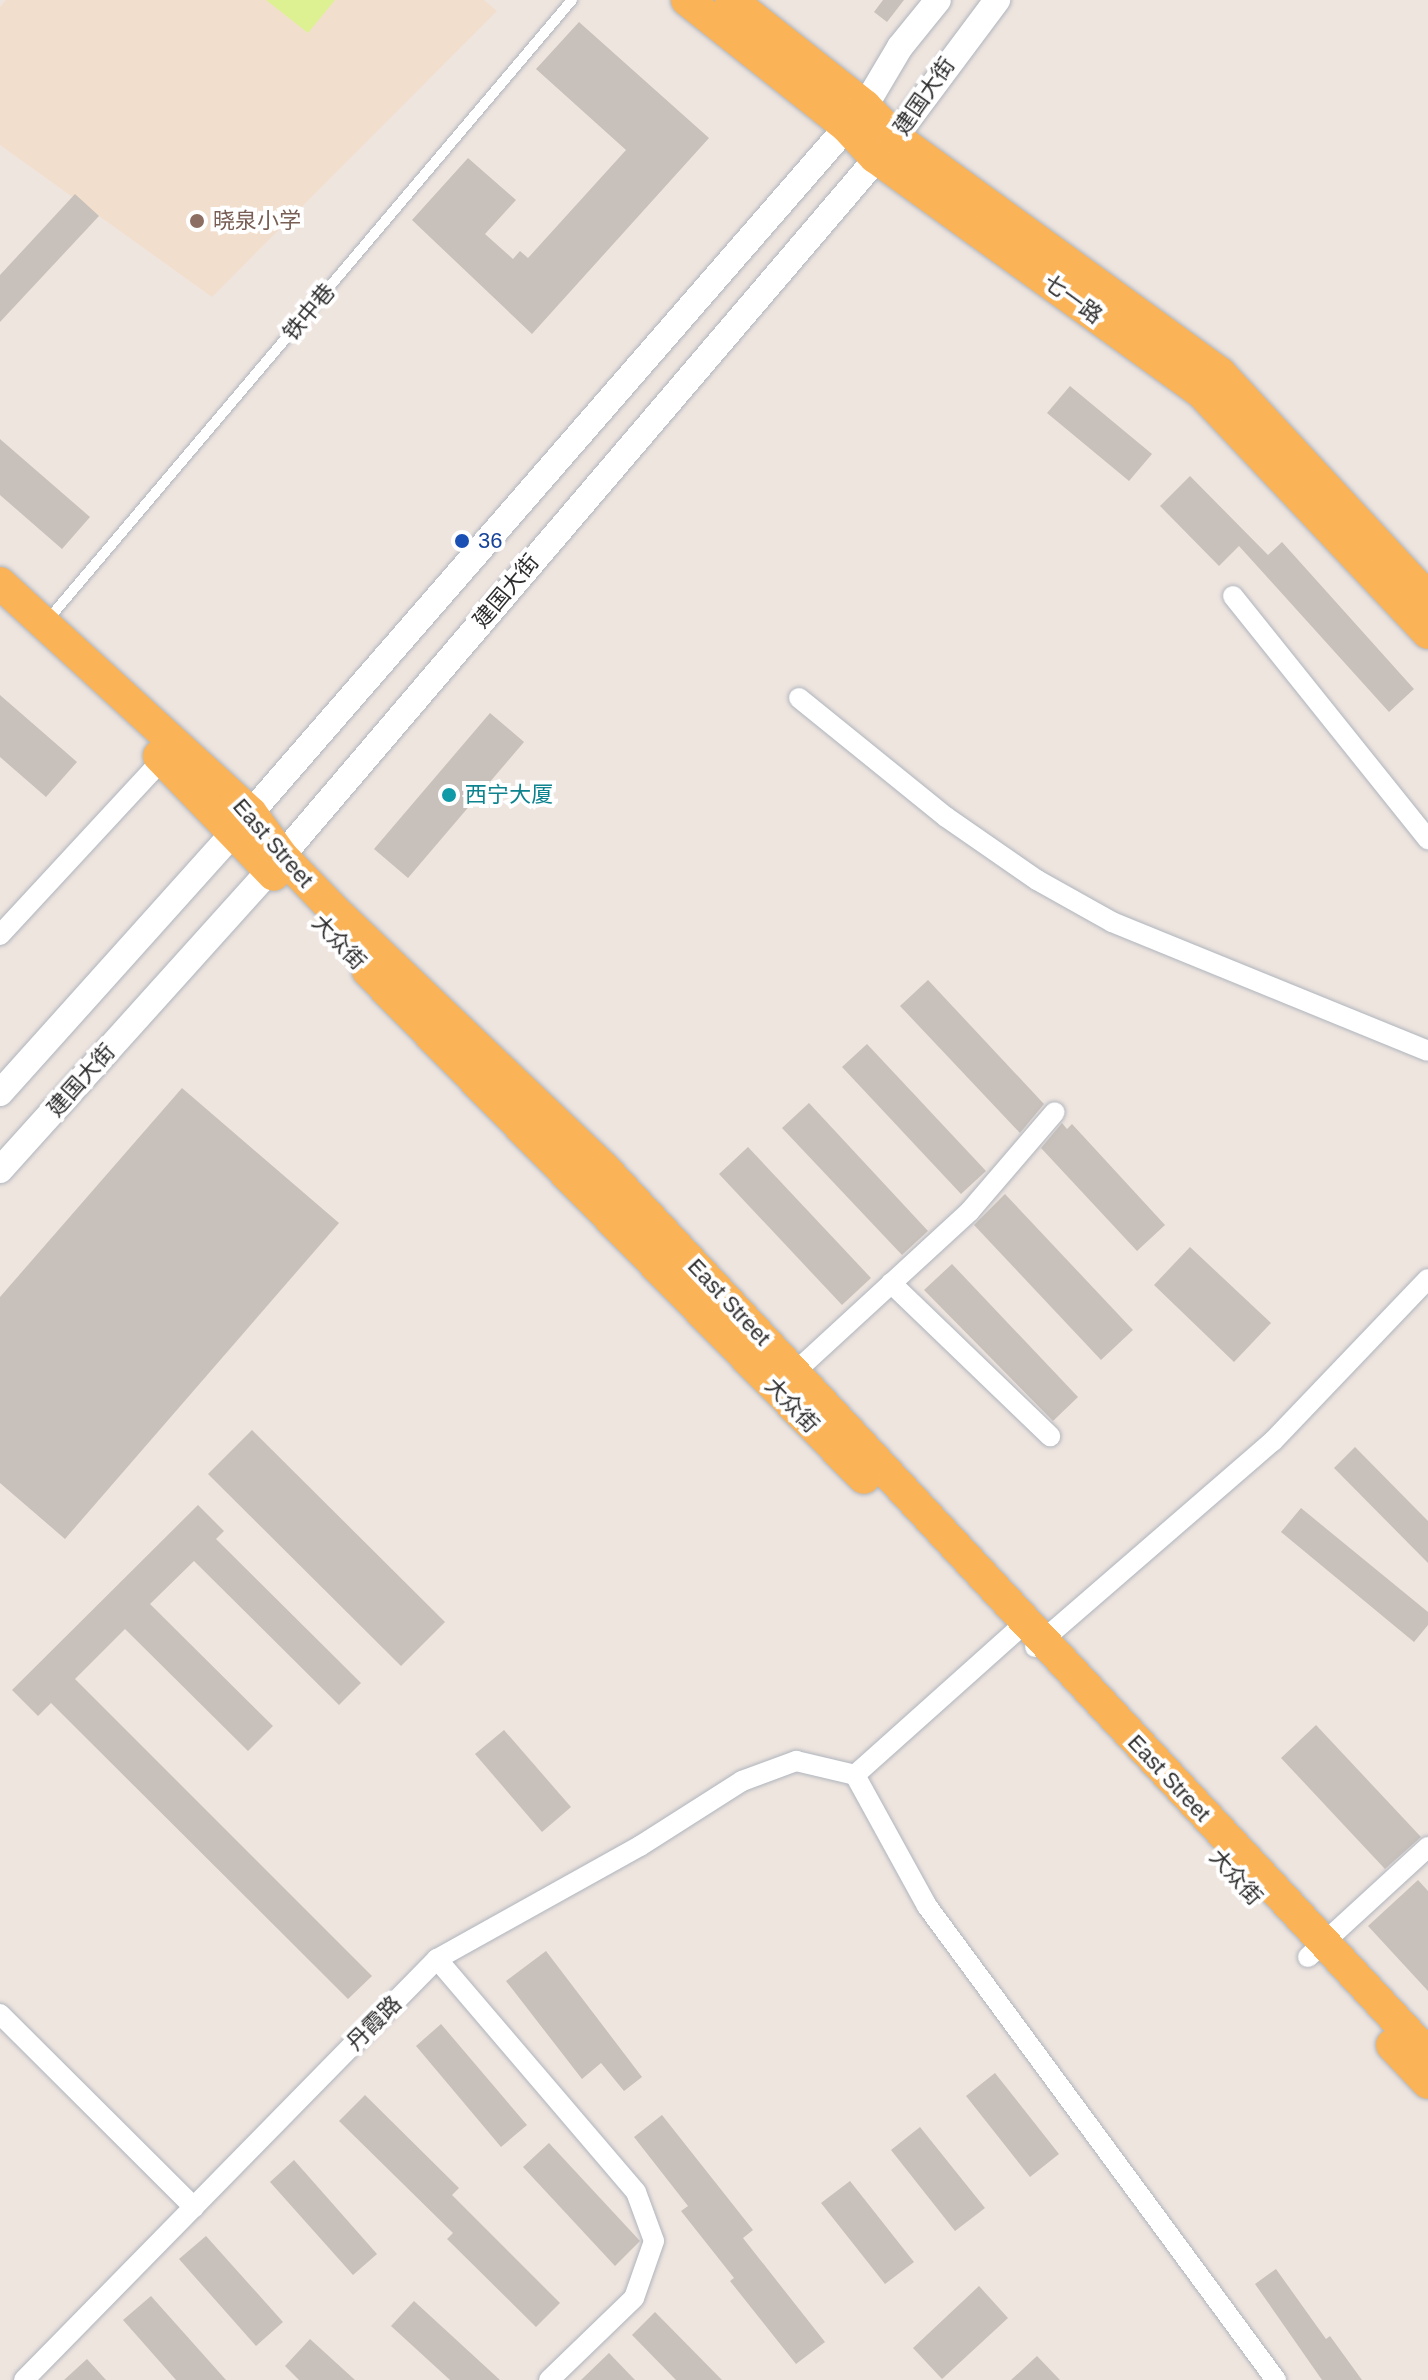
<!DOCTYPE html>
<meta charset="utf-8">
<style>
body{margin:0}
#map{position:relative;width:1428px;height:2380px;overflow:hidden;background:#efe5df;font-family:Helvetica,"Noto Sans SC",sans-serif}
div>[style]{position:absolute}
.education>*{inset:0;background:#f2decd}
.pitch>*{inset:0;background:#ddf193}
.building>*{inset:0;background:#c8c0ba}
.roads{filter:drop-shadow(0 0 2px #afb5bd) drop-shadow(0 0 2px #afb5bd)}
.service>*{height:10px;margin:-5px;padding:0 5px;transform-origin:5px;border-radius:5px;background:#fff}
.minor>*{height:20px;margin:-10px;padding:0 10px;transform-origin:10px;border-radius:10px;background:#fff}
.tertiary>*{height:26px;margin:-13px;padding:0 13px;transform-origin:13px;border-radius:13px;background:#fff}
.primary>*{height:32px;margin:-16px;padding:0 16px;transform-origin:16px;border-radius:16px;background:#fbb358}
.dots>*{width:22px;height:22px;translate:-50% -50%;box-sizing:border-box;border:4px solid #fff;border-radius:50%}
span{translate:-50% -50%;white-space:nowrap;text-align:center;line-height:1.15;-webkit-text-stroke:8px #fff;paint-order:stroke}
.street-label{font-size:22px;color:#2d2d2d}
.education-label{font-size:22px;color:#785e54}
.left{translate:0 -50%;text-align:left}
.transit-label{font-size:22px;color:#164399}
.culture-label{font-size:22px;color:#0d838f}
</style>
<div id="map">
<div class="education">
<div style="clip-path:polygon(6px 0,484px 0,497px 11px,212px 297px,0 145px,0 7px)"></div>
</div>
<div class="pitch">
<div style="clip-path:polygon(266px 0,335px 0,308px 33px)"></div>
</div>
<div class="building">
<div style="clip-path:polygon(883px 0,904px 0,887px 22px,874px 12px)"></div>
<div style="clip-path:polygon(579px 22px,709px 138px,532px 334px,412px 220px,468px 158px,516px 200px,485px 234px,513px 259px,520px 251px,528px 258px,626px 150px,536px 69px)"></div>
<div style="clip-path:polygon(75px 194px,99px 216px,0 322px,0 275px)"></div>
<div style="clip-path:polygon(1070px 386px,1152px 454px,1129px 481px,1047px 413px)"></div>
<div style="clip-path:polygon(0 439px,90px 517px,62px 549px,0 495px)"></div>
<div style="clip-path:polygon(1190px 476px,1268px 555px,1282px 542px,1414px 689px,1389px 712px,1239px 546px,1219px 566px,1160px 506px)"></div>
<div style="clip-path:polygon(0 695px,77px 762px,46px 797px,0 757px)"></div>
<div style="clip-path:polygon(490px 713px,524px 742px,408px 878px,374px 849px)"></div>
<div style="clip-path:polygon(928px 980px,1044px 1104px,1020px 1133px,900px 1006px)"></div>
<div style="clip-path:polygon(867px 1044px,986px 1171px,961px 1194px,842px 1067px)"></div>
<div style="clip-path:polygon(182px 1088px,339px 1223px,65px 1539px,0 1483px,0 1297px)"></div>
<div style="clip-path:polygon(809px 1103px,928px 1231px,902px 1255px,782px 1128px)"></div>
<div style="clip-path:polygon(1062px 1123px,1067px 1129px,1072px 1124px,1165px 1225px,1137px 1251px,1041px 1148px)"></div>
<div style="clip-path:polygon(748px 1147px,871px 1278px,842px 1305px,719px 1174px)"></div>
<div style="clip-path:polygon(1005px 1194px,1133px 1330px,1101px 1360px,974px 1225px)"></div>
<div style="clip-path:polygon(1190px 1247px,1271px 1323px,1234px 1362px,1154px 1285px)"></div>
<div style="clip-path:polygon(952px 1264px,1078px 1397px,1053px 1421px,924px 1290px)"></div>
<div style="clip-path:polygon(252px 1430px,445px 1622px,401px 1666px,208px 1474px)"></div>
<div style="clip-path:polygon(1355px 1447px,1428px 1521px,1428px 1563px,1334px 1468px)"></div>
<div style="clip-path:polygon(198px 1505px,224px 1531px,216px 1539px,361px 1683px,339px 1705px,194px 1561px,150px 1604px,273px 1726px,248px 1751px,125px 1629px,75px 1679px,372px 1976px,348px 1999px,51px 1703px,38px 1716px,12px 1690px)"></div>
<div style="clip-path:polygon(1301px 1508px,1428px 1612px,1428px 1625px,1414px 1642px,1281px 1532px)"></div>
<div style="clip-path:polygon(1316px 1725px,1421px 1837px,1385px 1869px,1281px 1758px)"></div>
<div style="clip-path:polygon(504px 1730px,571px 1807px,542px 1832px,475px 1754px)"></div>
<div style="clip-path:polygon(1418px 1880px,1428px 1891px,1428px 1991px,1368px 1926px)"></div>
<div style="clip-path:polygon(546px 1951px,642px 2077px,624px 2091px,601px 2063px,582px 2079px,506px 1981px)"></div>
<div style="clip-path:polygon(441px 2024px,527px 2125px,501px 2147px,416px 2046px)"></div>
<div style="clip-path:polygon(995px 2073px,1059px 2154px,1030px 2177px,966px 2096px)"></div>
<div style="clip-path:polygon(365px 2095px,459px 2188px,452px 2195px,560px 2303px,536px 2327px,447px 2239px,453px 2233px,339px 2121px)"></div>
<div style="clip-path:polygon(662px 2115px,753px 2230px,743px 2238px,825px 2342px,796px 2364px,730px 2281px,734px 2278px,681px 2211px,688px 2206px,634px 2137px)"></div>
<div style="clip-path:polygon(920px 2127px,985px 2208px,955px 2231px,891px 2150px)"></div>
<div style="clip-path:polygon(549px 2143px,640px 2241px,615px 2266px,523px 2167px)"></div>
<div style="clip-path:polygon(294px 2160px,377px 2254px,353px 2275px,270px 2182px)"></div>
<div style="clip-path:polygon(850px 2181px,914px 2262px,885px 2284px,821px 2203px)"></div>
<div style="clip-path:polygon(206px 2236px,283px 2322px,256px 2346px,179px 2259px)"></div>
<div style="clip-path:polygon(1276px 2269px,1326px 2339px,1330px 2336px,1362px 2380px,1322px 2380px,1255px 2284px)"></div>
<div style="clip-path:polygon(979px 2286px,1008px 2318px,942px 2379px,913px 2348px)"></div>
<div style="clip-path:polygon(151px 2296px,226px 2380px,176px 2380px,123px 2320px)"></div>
<div style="clip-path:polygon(414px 2301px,500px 2380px,450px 2380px,391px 2326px)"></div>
<div style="clip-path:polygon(655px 2312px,722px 2380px,676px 2380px,632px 2335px)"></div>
<div style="clip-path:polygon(310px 2339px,355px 2380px,299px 2380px,285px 2366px)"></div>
<div style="clip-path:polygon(609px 2353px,635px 2380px,581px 2380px)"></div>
<div style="clip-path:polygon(1037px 2356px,1060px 2380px,1011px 2380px)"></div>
<div style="clip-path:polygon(87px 2359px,106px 2380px,64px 2380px)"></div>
</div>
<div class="roads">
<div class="service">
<div style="left:46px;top:622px;width:815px;rotate:-49.78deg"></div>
</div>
<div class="minor">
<div style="left:1233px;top:596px;width:312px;rotate:51.3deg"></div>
<div style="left:799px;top:698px;width:189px;rotate:39deg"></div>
<div style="left:946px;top:817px;width:111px;rotate:34.7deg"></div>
<div style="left:1037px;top:880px;width:86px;rotate:29.2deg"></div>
<div style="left:1112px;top:922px;width:341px;rotate:22.2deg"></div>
<div style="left:0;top:935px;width:238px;rotate:-47.2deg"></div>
<div style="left:891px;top:1283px;width:221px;rotate:43.9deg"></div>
<div style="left:795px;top:1372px;width:238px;rotate:-42.6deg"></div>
<div style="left:970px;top:1211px;width:130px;rotate:-49.4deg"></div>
<div style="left:1035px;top:1647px;width:315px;rotate:-40.9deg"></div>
<div style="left:1273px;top:1441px;width:224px;rotate:-46.3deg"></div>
<div style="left:855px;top:1775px;width:215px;rotate:-41.8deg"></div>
<div style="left:1308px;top:1957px;width:163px;rotate:-42.5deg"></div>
<div style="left:437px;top:1959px;width:306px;rotate:49.5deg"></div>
<div style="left:636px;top:2192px;width:52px;rotate:69.8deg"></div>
<div style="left:654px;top:2241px;width:60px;rotate:109.3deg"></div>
<div style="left:634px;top:2298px;width:118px;rotate:136deg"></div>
<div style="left:0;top:2014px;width:274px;rotate:44.9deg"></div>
<div style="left:24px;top:2380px;width:590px;rotate:-45.55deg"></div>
<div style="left:437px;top:1959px;width:232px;rotate:-29.1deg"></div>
<div style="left:640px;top:1846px;width:121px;rotate:-32.5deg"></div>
<div style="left:742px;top:1781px;width:58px;rotate:-20.3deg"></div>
<div style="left:796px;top:1761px;width:61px;rotate:13.3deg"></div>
<div style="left:855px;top:1775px;width:149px;rotate:61.2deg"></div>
<div style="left:927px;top:1906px;width:589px;rotate:53.64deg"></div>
</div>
<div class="tertiary">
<div style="left:0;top:1093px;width:352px;rotate:-48.1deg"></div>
<div style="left:235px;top:831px;width:960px;rotate:-49.01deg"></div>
<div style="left:865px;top:106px;width:69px;rotate:-59.3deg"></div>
<div style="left:900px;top:47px;width:60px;rotate:-51deg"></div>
<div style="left:0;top:1170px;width:402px;rotate:-48deg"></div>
<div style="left:269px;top:871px;width:965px;rotate:-49.54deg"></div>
<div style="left:895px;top:137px;width:171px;rotate:-53.3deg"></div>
</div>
<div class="primary">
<div style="left:687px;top:0;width:204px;rotate:38.4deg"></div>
<div style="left:847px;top:127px;width:41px;rotate:47deg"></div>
<div style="left:875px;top:157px;width:402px;rotate:35.8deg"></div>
<div style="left:1201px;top:392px;width:331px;rotate:46.7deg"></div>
<div style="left:731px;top:0;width:171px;rotate:38.3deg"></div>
<div style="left:865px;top:106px;width:43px;rotate:45.9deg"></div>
<div style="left:895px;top:137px;width:402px;rotate:36deg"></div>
<div style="left:1220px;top:373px;width:306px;rotate:47.2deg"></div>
<div style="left:0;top:583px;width:340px;rotate:42.5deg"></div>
<div style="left:251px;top:813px;width:53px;rotate:54.2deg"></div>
<div style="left:282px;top:856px;width:72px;rotate:46.1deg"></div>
<div style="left:332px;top:908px;width:376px;rotate:43.7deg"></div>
<div style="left:604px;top:1168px;width:1210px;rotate:47.08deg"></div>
<div style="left:159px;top:756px;width:165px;rotate:46deg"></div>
<div style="left:368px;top:971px;width:709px;rotate:45.63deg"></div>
<div style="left:1392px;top:2045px;width:52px;rotate:46.5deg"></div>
</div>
</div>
<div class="dots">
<div style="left:197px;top:221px;background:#8d6e63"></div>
<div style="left:462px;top:541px;background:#1a4fb4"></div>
<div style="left:449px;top:795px;background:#0f9aa8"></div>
</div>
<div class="street-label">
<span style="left:924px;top:96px;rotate:-55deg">建国大街</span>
<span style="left:1073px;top:299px;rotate:36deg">七一路</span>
<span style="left:309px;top:312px;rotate:-50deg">铁中巷</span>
<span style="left:506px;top:591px;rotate:-50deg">建国大街</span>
<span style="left:273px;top:843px;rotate:49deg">East Street</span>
<span style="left:339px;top:942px;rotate:46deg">大众街</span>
<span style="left:81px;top:1080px;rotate:-48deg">建国大街</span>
<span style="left:729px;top:1302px;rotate:47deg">East Street</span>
<span style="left:792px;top:1405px;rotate:46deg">大众街</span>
<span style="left:1169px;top:1778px;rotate:47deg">East Street</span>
<span style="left:1236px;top:1877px;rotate:48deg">大众街</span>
<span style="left:374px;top:2023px;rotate:-45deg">丹霞路</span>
</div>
<div class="education-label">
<span class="left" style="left:213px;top:221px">晓泉小学</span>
</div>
<div class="transit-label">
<span class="left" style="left:478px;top:541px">36</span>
</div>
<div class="culture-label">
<span class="left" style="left:465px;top:795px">西宁大厦</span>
</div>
</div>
